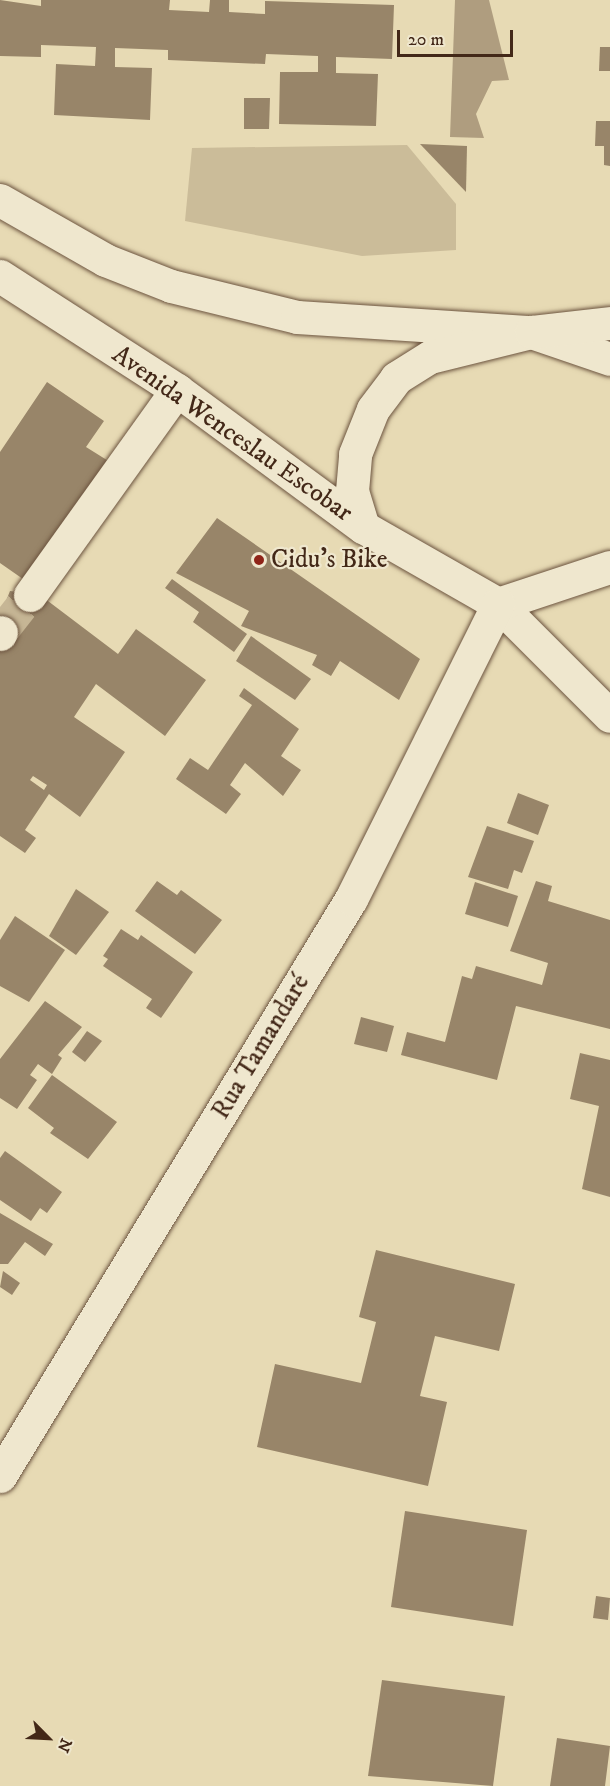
<!DOCTYPE html>
<meta charset="utf-8">
<style>
body{margin:0}
#map{position:relative;width:610px;height:1786px;overflow:hidden;background:#e7dab4;font-family:"IM FELL DW Pica",serif}
div>[style]{position:absolute}
.green>*{inset:0;background:#cbbc99}
.water>*{inset:0;background:#af9d7f}
.building>*{inset:0;background:#988569}
.street-tunnel>*{height:33px;margin-top:-16.5px;transform-origin:0;background:repeating-linear-gradient(90deg,#c6b695 0 33px,transparent 0 49px)}
.roads{filter:drop-shadow(0 0 2px #6c543f) drop-shadow(0 0 2px #6c543f)}
.street>*{height:33px;margin:-16.5px;padding:0 16.5px;transform-origin:16.5px;border-radius:16.5px;background:#efe7ce}
.secondary>*{height:33px;margin:-16.5px;padding:0 16.5px;transform-origin:16.5px;border-radius:16.5px;background:#efe7ce}
.dots>*{width:16px;height:16px;translate:-50% -50%;box-sizing:border-box;border:3px solid #efe7ce;border-radius:50%}
span{translate:-50% -50%;white-space:nowrap;text-align:center;line-height:1.15;-webkit-text-stroke:4.5px #efe7ce;paint-order:stroke}
.street-label{font-size:26px;color:#432818}
.poi-label{font-size:26px;color:#432818}
.left{translate:0 -50%;text-align:left}
.north{position:absolute;left:18px;top:1708px;width:60px;height:60px;-webkit-text-stroke:4px #efe7ce;paint-order:stroke;rotate:114deg;font-size:16px;font-weight:700;line-height:24px;text-align:center;color:#432818}
.north::after{content:'';display:block;margin:auto;width:21px;height:27px;background:#432818;clip-path:polygon(50% 0,100% 100%,50% 72%,0 100%)}
.scale{position:absolute;left:397px;top:30px;width:116px;height:27px;box-sizing:border-box;border:3px solid #432818;border-top:0;padding-left:8px;font-size:18px;line-height:21px;white-space:nowrap;color:#432818;-webkit-text-stroke:4px #efe7ce;paint-order:stroke}
</style>
<div id="map">
<div class="green">
<div style="clip-path:polygon(407px 145px,456px 204px,456px 250px,362px 256px,185px 221px,192px 148px)"></div>
</div>
<div class="water">
<div style="clip-path:polygon(455px 0,489px 0,509px 80px,492px 81px,476px 114px,484px 138px,450px 137px)"></div>
</div>
<div class="building">
<div style="clip-path:polygon(0 0,41px 6px,41px 0,170px 0,169px 10px,209px 12px,210px 0,229px 0,229px 12px,265px 14px,265px 1px,394px 5px,392px 59px,336px 57px,336px 73px,378px 74px,376px 126px,279px 124px,280px 72px,318px 72px,318px 56px,266px 54px,265px 64px,168px 60px,168px 50px,115px 48px,115px 67px,152px 68px,150px 120px,54px 115px,56px 64px,95px 66px,96px 47px,41px 45px,41px 57px,0 56px)"></div>
<div style="clip-path:polygon(600px 47px,610px 47px,610px 71px,599px 71px)"></div>
<div style="clip-path:polygon(244px 98px,270px 98px,269px 129px,244px 129px)"></div>
<div style="clip-path:polygon(596px 121px,610px 121px,610px 166px,604px 165px,604px 146px,595px 146px)"></div>
<div style="clip-path:polygon(420px 144px,467px 146px,466px 192px)"></div>
<div style="clip-path:polygon(47px 382px,104px 421px,86px 447px,118px 467px,33px 586px,0 563px,0 452px)"></div>
<div style="clip-path:polygon(217px 518px,420px 659px,399px 700px,340px 661px,331px 676px,312px 665px,317px 655px,241px 626px,249px 611px,176px 573px)"></div>
<div style="clip-path:polygon(172px 579px,247px 634px,234px 652px,193px 622px,199px 612px,165px 588px)"></div>
<div style="clip-path:polygon(evenodd,10px 591px,40px 595px,118px 654px,136px 629px,206px 680px,165px 736px,96px 684px,74px 717px,125px 752px,80px 817px,49px 794px,25px 830px,36px 838px,25px 853px,0 836px,0 651px,9px 638px,0 616px,10px 591px,33px 776px,47px 785px,44px 790px,30px 780px,33px 776px)"></div>
<div style="clip-path:polygon(251px 636px,311px 679px,295px 700px,236px 661px)"></div>
<div style="clip-path:polygon(244px 688px,299px 729px,281px 756px,301px 770px,283px 796px,245px 763px,230px 785px,241px 794px,226px 814px,176px 779px,190px 758px,208px 770px,252px 705px,239px 696px)"></div>
<div style="clip-path:polygon(518px 793px,549px 805px,538px 835px,507px 823px)"></div>
<div style="clip-path:polygon(487px 826px,534px 841px,522px 873px,514px 870px,508px 889px,468px 877px)"></div>
<div style="clip-path:polygon(157px 881px,177px 895px,181px 890px,222px 920px,195px 954px,135px 911px)"></div>
<div style="clip-path:polygon(536px 881px,552px 886px,548px 901px,610px 920px,610px 1029px,516px 1006px,497px 1080px,401px 1055px,407px 1032px,445px 1042px,462px 976px,472px 979px,476px 966px,542px 985px,548px 963px,510px 951px)"></div>
<div style="clip-path:polygon(475px 882px,518px 896px,508px 927px,465px 914px)"></div>
<div style="clip-path:polygon(76px 889px,109px 912px,76px 955px,49px 936px)"></div>
<div style="clip-path:polygon(15px 916px,65px 950px,29px 1002px,0 986px,0 940px)"></div>
<div style="clip-path:polygon(121px 929px,138px 940px,141px 935px,193px 972px,161px 1018px,146px 1008px,152px 999px,103px 966px,108px 959px,103px 956px)"></div>
<div style="clip-path:polygon(45px 1001px,82px 1027px,58px 1055px,62px 1058px,52px 1074px,38px 1064px,30px 1075px,37px 1080px,17px 1109px,0 1098px,0 1059px)"></div>
<div style="clip-path:polygon(361px 1017px,394px 1026px,387px 1052px,354px 1044px)"></div>
<div style="clip-path:polygon(87px 1031px,102px 1041px,85px 1062px,72px 1052px)"></div>
<div style="clip-path:polygon(580px 1053px,610px 1060px,610px 1197px,582px 1189px,599px 1106px,570px 1099px)"></div>
<div style="clip-path:polygon(52px 1075px,117px 1122px,88px 1159px,50px 1133px,54px 1128px,28px 1108px)"></div>
<div style="clip-path:polygon(5px 1151px,62px 1192px,47px 1213px,40px 1208px,31px 1221px,0 1200px,0 1158px)"></div>
<div style="clip-path:polygon(0 1213px,53px 1244px,45px 1256px,25px 1242px,8px 1264px,0 1264px)"></div>
<div style="clip-path:polygon(376px 1250px,515px 1284px,499px 1351px,435px 1336px,420px 1396px,447px 1402px,428px 1486px,257px 1447px,275px 1364px,361px 1383px,376px 1322px,359px 1317px)"></div>
<div style="clip-path:polygon(3px 1271px,20px 1283px,12px 1295px,0 1287px)"></div>
<div style="clip-path:polygon(405px 1511px,527px 1530px,513px 1626px,391px 1607px)"></div>
<div style="clip-path:polygon(596px 1596px,610px 1598px,608px 1620px,593px 1618px)"></div>
<div style="clip-path:polygon(382px 1680px,505px 1696px,493px 1786px,368px 1776px)"></div>
<div style="clip-path:polygon(557px 1738px,610px 1746px,605px 1786px,550px 1786px)"></div>
</div>
<div class="street-tunnel">
<div style="left:1px;top:632px;width:47px;rotate:-51.9deg"></div>
</div>
<div class="roads">
<div class="street">
<div style="left:30px;top:595px;width:252px;rotate:-54.4deg"></div>
<div style="left:0;top:634px;width:2px;rotate:-63deg"></div>
</div>
<div class="secondary">
<div style="left:0;top:200px;width:121px;rotate:29.7deg"></div>
<div style="left:105px;top:260px;width:71px;rotate:21.5deg"></div>
<div style="left:171px;top:286px;width:130px;rotate:13.8deg"></div>
<div style="left:297px;top:317px;width:234px;rotate:3.7deg"></div>
<div style="left:531px;top:332px;width:83px;rotate:18.9deg"></div>
<div style="left:0;top:276px;width:211px;rotate:32.8deg"></div>
<div style="left:177px;top:390px;width:231px;rotate:36.4deg"></div>
<div style="left:363px;top:527px;width:155px;rotate:29.7deg"></div>
<div style="left:498px;top:604px;width:158px;rotate:45deg"></div>
<div style="left:363px;top:527px;width:38px;rotate:-107deg"></div>
<div style="left:352px;top:491px;width:37px;rotate:-85deg"></div>
<div style="left:355px;top:454px;width:48px;rotate:-68.2deg"></div>
<div style="left:373px;top:409px;width:39px;rotate:-53deg"></div>
<div style="left:396px;top:378px;width:40px;rotate:-32deg"></div>
<div style="left:430px;top:357px;width:104px;rotate:-13.9deg"></div>
<div style="left:531px;top:332px;width:80px;rotate:-6.5deg"></div>
<div style="left:498px;top:604px;width:118px;rotate:-18.3deg"></div>
<div style="left:0;top:1476px;width:675px;rotate:-58.69deg"></div>
<div style="left:351px;top:899px;width:330px;rotate:-63.5deg"></div>
</div>
</div>
<div class="dots">
<div style="left:259px;top:560px;background:#8f2418"></div>
</div>
<div class="street-label">
<span style="left:232px;top:434px;rotate:35deg">Avenida Wenceslau Escobar</span>
<span style="left:261px;top:1047px;rotate:-59deg">Rua Tamandaré</span>
</div>
<div class="poi-label">
<span class="left" style="left:271px;top:560px">Cidu's Bike</span>
</div>
<div class="north">N</div>
<div class="scale">20 m</div>
</div>
